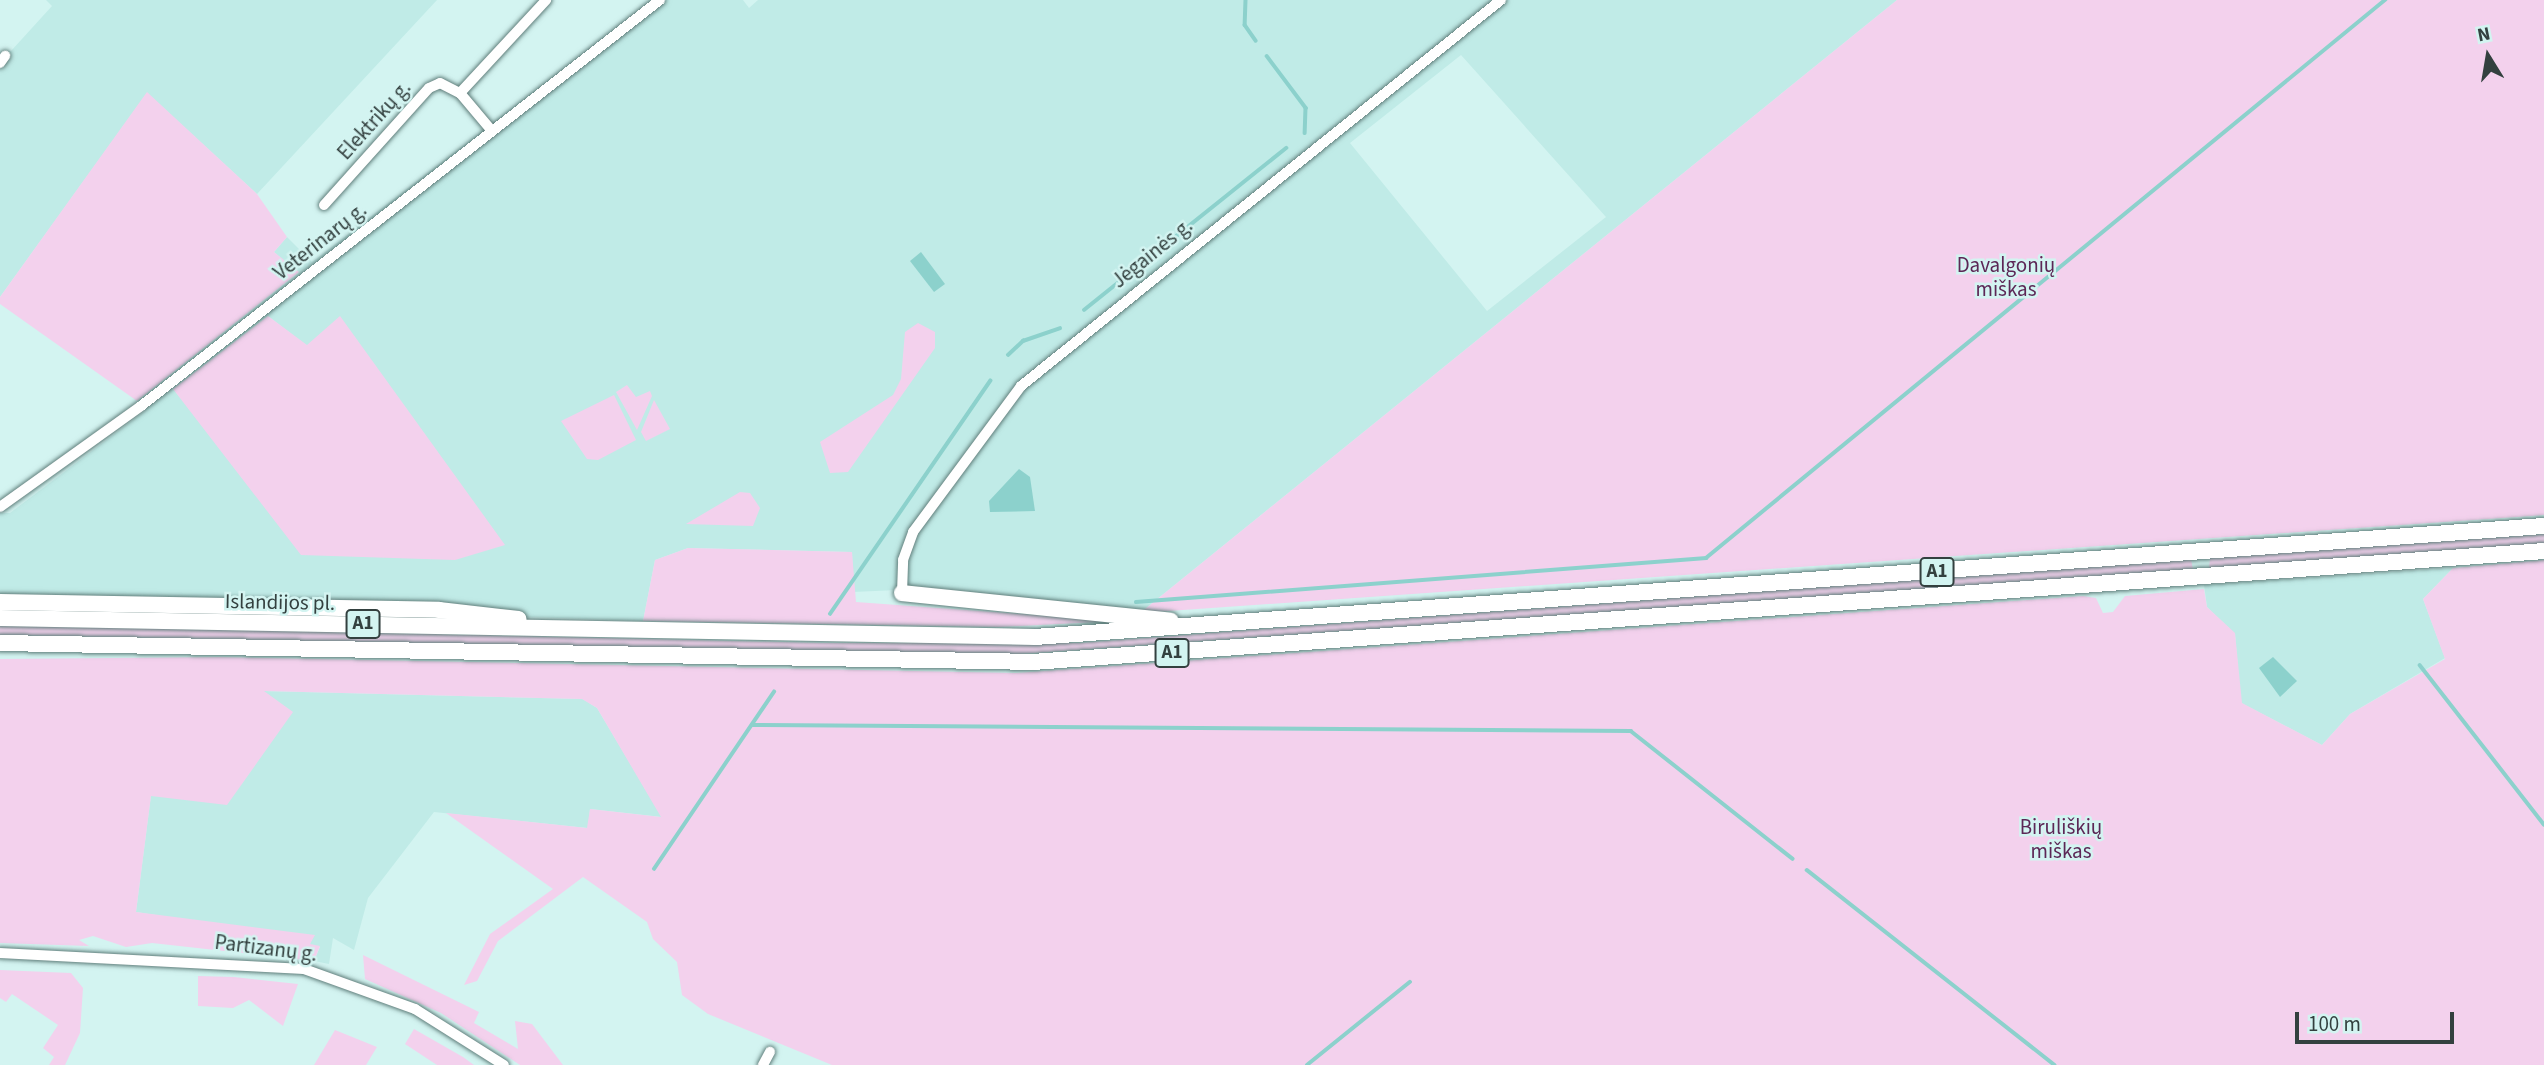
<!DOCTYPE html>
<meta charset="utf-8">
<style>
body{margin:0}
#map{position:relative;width:2544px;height:1065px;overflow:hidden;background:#d3f4f1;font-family:"Source Sans 3",sans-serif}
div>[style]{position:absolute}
.built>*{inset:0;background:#c0ebe7}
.green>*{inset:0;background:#f3d1ed}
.water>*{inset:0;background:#8cd1cc}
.stream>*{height:3.5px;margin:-1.75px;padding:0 1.75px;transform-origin:1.75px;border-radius:1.75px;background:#8cd1cc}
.roads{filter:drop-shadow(0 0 2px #607e7b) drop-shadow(0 0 2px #607e7b)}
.minor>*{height:10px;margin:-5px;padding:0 5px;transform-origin:5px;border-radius:5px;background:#fff}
.highway>*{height:16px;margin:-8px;padding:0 8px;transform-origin:8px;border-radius:8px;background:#fff}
span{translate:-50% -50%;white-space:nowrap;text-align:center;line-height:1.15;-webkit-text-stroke:5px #d3f4f1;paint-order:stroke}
.shield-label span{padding:2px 5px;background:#d3f4f1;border:2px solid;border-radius:5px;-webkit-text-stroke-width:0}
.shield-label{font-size:19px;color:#33403f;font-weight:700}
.street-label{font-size:21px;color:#33403f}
.park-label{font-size:21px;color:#5c2756}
.north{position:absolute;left:2453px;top:21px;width:70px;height:70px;-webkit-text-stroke:5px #d3f4f1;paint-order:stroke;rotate:349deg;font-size:19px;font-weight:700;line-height:28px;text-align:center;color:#33403f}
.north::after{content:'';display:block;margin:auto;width:24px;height:32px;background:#33403f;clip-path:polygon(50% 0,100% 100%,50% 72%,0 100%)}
.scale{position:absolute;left:2295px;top:1012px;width:159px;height:32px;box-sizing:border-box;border:4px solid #33403f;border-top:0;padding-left:9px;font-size:21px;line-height:24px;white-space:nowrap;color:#33403f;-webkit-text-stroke:5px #d3f4f1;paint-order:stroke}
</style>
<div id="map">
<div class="built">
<div style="clip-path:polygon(46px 0,437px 0,257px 194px,147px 93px,0 297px,0 53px,11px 51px,52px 6px)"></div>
<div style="clip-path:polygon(evenodd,652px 0,743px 0,749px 8px,758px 0,1897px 0,1140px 613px,941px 588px,853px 592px,852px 552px,688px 548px,655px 560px,643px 621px,327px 610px,277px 596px,259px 601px,0 598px,0 513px,10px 513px,145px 411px,137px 401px,298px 273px,274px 252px,287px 237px,312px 262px,652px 0,1461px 55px,1606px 217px,1487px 311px,1350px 143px,1461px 55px,652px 0,268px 316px,307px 346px,173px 390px,173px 389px,268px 316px)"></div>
<div style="clip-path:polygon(2453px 568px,2423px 599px,2445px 658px,2350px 714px,2322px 745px,2241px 703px,2235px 634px,2207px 607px,2204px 585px)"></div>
<div style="clip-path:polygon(262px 691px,583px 699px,597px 708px,662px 817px,590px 809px,588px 828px,434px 812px,368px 898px,354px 950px,333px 938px,329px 964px,314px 961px,320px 947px,310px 945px,311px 939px,136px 912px,151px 795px,292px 712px)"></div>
</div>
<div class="green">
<div style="clip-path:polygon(1897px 0,2544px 0,2544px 515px,1140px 613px)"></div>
<div style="clip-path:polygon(147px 92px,257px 194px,287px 237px,274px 252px,299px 272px,137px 401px,0 304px,0 297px)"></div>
<div style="clip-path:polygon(268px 316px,307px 345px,340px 316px,505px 545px,455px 560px,301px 555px,173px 389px)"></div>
<div style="clip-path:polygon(918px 323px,935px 332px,935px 348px,848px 472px,830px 473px,820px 442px,893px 395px,901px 379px,905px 332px)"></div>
<div style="clip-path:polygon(627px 385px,636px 397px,650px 391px,652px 396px,637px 430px,616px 392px)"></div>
<div style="clip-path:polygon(614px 395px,636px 440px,598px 460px,587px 459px,561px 421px)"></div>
<div style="clip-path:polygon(654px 400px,670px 429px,646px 441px,641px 432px)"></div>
<div style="clip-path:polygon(740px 492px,750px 493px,760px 508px,753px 526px,686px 524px)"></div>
<div style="clip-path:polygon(2544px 534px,2544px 544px,2209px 568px,2210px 558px)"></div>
<div style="clip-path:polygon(688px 548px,852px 552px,856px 602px,1118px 621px,1000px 627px,643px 621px,655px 560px)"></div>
<div style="clip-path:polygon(2191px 559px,2193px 570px,1007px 655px,0 635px,0 624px,822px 643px,1080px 643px)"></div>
<div style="clip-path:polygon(2544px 560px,2544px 1065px,832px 1065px,708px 1014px,682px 995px,677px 962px,653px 939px,647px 922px,583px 877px,498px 941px,477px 981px,464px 985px,490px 934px,553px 889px,446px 813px,587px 828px,590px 809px,661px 817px,597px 708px,582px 699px,264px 691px,293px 712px,227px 805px,151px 796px,136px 912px,315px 935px,310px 944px,320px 946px,314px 961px,152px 943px,126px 947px,93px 936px,79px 940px,89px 946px,0 943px,0 659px,221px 657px,1016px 673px,2083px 596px,2096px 598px,2103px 613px,2113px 612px,2125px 596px,2204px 589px,2207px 607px,2235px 633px,2242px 703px,2322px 745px,2350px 714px,2445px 659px,2423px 599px,2453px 568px)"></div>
<div style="clip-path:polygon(363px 955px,479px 1012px,474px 1023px,518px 1049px,515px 1021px,532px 1024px,563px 1065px,520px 1065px,441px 1013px,365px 979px)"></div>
<div style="clip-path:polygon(0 970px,71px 973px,83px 988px,80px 1033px,65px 1065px,49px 1065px,54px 1057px,43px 1048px,58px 1025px,12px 994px,6px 1002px,0 998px)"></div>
<div style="clip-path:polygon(198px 976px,234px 977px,298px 984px,283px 1026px,249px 1000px,233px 1008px,198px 1006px)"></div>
<div style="clip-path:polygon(414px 1029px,463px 1057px,474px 1065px,437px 1065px,405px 1044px)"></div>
<div style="clip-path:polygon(335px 1030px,377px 1047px,366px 1065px,314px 1065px)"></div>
</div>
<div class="water">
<div style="clip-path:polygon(921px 252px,945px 284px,934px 292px,910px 261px)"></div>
<div style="clip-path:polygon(1019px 469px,1030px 477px,1035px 511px,990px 512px,989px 501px)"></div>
<div style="clip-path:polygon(2273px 657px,2297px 681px,2280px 697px,2259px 668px)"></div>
</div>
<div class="stream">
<div style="left:1246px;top:0;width:25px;rotate:92deg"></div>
<div style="left:1245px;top:25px;width:19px;rotate:55deg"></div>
<div style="left:1267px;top:56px;width:65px;rotate:53.1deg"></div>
<div style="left:1306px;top:108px;width:25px;rotate:92deg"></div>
<div style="left:1084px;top:310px;width:259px;rotate:-38.7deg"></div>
<div style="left:1008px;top:355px;width:21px;rotate:-43deg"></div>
<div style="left:1023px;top:341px;width:39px;rotate:-19deg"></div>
<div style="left:1136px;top:602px;width:572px;rotate:-4.41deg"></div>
<div style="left:1706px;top:558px;width:879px;rotate:-39.41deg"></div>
<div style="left:830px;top:614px;width:283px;rotate:-55.5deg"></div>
<div style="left:2420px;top:665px;width:202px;rotate:52.1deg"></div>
<div style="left:752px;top:725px;width:879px;rotate:0.39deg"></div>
<div style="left:1631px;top:731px;width:206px;rotate:38.3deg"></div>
<div style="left:654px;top:869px;width:214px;rotate:-55.9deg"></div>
<div style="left:1807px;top:870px;width:315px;rotate:38.2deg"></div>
<div style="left:1307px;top:1065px;width:132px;rotate:-38.9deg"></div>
</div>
<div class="roads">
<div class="minor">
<div style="left:0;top:63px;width:9px;rotate:-54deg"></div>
<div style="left:492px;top:131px;width:50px;rotate:-130.1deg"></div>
<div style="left:460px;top:93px;width:127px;rotate:-47.2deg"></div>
<div style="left:324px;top:205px;width:157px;rotate:-48.1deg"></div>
<div style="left:429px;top:88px;width:12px;rotate:-24deg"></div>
<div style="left:440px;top:83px;width:22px;rotate:27deg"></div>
<div style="left:0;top:507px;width:173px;rotate:-35.6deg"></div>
<div style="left:141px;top:406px;width:659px;rotate:-38.04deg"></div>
<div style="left:902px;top:593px;width:33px;rotate:-88deg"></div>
<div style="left:903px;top:560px;width:30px;rotate:-70deg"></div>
<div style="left:913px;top:532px;width:182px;rotate:-53.5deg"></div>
<div style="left:1021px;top:386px;width:616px;rotate:-38.81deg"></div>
<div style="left:0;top:953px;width:304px;rotate:3deg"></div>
<div style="left:304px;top:969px;width:118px;rotate:19.8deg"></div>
<div style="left:415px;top:1009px;width:105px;rotate:32.2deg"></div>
<div style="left:763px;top:1065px;width:15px;rotate:-62deg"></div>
</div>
<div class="highway">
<div style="left:902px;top:593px;width:270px;rotate:5.9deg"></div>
<div style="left:0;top:602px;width:439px;rotate:1deg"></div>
<div style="left:439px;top:610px;width:80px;rotate:6.5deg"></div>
<div style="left:0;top:618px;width:1035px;rotate:1.05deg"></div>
<div style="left:1035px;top:637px;width:1513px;rotate:-4.21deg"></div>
<div style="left:0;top:643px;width:1033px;rotate:1.05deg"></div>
<div style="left:1033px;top:662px;width:1515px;rotate:-4.2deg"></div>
</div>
</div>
<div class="shield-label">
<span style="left:1937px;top:572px">A1</span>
<span style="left:363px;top:624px">A1</span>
<span style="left:1172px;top:653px">A1</span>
</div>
<div class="street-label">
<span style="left:374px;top:120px;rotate:-48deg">Elektrikų g.</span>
<span style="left:320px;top:241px;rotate:-38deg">Veterinarų g.</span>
<span style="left:1152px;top:253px;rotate:-39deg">Jėgainės g.</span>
<span style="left:280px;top:602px;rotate:1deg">Islandijos pl.</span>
<span style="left:266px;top:948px;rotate:7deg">Partizanų g.</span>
</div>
<div class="park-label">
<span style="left:2006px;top:277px">Davalgonių<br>miškas</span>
<span style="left:2061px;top:839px">Biruliškių<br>miškas</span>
</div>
<div class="north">N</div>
<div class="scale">100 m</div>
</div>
